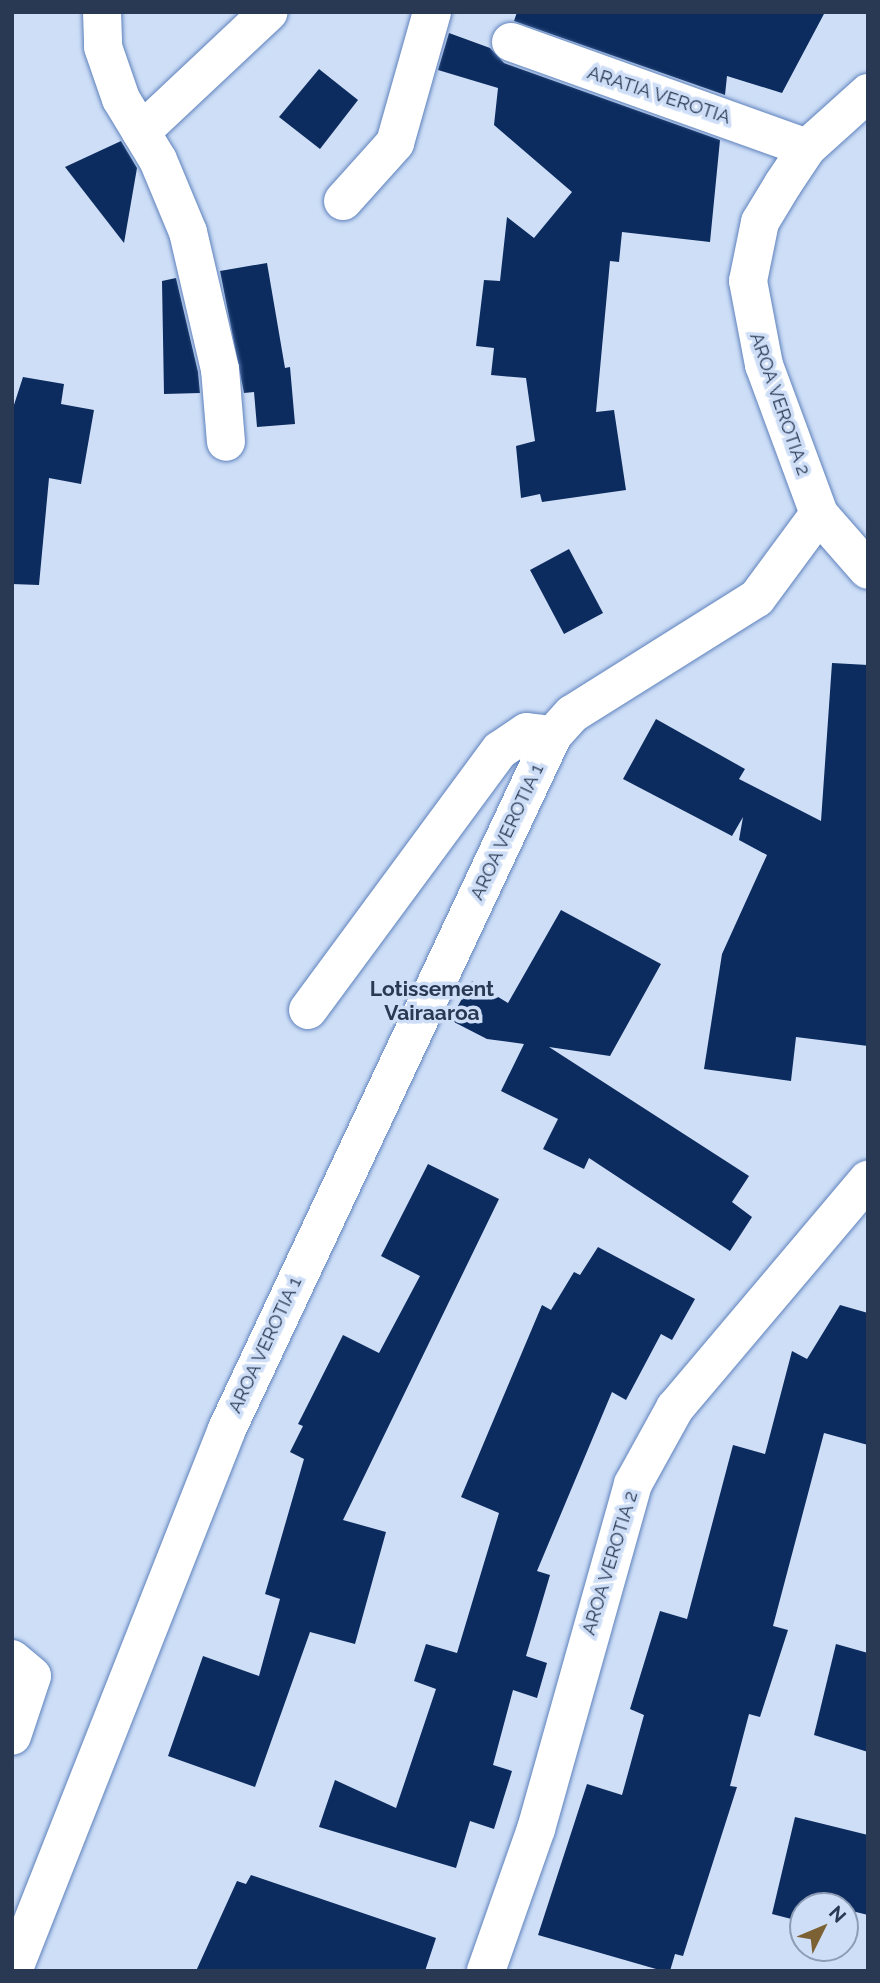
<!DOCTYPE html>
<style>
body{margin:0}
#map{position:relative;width:880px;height:1983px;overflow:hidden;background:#cedef7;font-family:Raleway,sans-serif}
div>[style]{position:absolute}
.building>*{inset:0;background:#0c2b5e}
.roads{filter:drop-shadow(0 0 2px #5e82bc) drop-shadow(0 0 2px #5e82bc)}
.street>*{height:38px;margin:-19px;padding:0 19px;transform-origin:19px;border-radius:19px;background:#fff}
span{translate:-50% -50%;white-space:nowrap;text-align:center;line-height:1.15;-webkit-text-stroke:7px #cedef7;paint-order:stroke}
.street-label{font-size:19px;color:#2a3953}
.neighbourhood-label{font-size:21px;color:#2a3953;font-weight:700}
.frame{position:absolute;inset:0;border:14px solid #2a3953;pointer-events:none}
.north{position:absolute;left:789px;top:1892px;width:70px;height:70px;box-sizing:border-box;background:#cedef7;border:2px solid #8c9cb5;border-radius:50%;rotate:47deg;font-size:19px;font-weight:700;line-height:28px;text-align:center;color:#2a3953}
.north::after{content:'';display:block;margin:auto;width:24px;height:32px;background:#7b6133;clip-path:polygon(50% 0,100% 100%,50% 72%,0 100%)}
</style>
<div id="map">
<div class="building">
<div style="clip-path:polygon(517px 12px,825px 12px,782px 93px,727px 76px,725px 95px,514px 21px)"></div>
<div style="clip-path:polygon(449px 33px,490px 48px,504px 63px,720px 140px,710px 242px,622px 232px,619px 262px,610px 261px,596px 412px,614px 410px,626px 490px,542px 502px,540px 494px,521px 498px,516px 446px,535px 441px,526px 378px,491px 375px,494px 348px,476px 346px,484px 280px,500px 281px,507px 217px,534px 238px,572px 192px,494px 125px,498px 88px,438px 70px)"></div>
<div style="clip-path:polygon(319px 69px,358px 100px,320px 149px,279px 117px)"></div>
<div style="clip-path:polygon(121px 141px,137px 168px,124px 243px,65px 167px)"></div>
<div style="clip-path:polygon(267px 263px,285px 368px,290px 367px,295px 424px,257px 427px,254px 392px,244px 393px,220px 271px)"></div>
<div style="clip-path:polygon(176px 278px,198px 372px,200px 393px,164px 394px,162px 281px)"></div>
<div style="clip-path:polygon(23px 377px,64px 384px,61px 404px,94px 410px,81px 484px,49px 478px,39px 585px,12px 584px,12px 411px)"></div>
<div style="clip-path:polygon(569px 549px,603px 613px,564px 634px,530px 570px)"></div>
<div style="clip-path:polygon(832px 663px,868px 665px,868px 1046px,796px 1037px,791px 1081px,704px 1069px,722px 954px,767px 855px,739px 840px,743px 817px,732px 836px,623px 779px,656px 719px,745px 769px,739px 779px,821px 821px)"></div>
<div style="clip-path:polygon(561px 910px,661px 964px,610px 1056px,549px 1047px,749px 1176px,732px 1202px,752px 1217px,730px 1251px,589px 1158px,584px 1169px,543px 1149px,558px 1119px,501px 1091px,524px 1044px,487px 1039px,450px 1020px,472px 981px,508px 1003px)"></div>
<div style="clip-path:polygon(428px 1164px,499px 1199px,343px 1520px,386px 1532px,355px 1644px,310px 1632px,255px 1787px,168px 1756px,203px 1656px,259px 1676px,280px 1599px,265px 1594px,304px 1459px,290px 1452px,303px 1426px,298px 1424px,343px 1335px,379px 1353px,420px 1276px,381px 1256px)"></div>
<div style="clip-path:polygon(598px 1247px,695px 1299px,672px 1340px,661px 1334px,626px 1400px,612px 1392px,537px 1571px,550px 1575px,526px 1656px,547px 1663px,537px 1698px,513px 1690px,493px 1765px,512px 1771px,494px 1829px,470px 1821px,456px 1868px,319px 1827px,335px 1780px,396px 1808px,436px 1689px,414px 1681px,426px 1644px,457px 1653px,499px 1513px,461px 1497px,542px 1305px,551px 1310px,574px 1272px,580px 1275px)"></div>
<div style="clip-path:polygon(840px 1305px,868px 1313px,868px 1445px,824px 1433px,773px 1626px,788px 1630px,760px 1717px,749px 1714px,730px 1786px,737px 1787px,683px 1956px,675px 1954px,670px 1971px,663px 1971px,538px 1935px,587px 1784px,622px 1795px,644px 1715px,630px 1709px,660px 1611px,687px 1619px,733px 1445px,765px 1454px,792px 1351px,807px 1359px)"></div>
<div style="clip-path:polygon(836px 1644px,868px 1653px,868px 1752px,814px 1735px)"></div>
<div style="clip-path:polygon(795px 1817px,868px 1835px,868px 1915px,848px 1910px,845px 1919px,845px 1906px,803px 1906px,803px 1922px,772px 1914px)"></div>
<div style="clip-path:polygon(251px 1875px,436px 1938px,425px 1971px,196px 1971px,237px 1881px,246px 1884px)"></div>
</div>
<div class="roads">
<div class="street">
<div style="left:102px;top:12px;width:35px;rotate:88deg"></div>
<div style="left:103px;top:47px;width:55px;rotate:70.9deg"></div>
<div style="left:121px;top:99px;width:71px;rotate:58.8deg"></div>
<div style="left:158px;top:160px;width:78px;rotate:67.4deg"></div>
<div style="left:188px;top:232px;width:141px;rotate:76.9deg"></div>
<div style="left:220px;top:369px;width:73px;rotate:85.3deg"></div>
<div style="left:511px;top:42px;width:314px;rotate:19.7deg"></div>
<div style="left:868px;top:93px;width:82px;rotate:138deg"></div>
<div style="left:807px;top:148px;width:43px;rotate:123.7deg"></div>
<div style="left:783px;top:184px;width:44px;rotate:121.2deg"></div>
<div style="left:760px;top:222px;width:60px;rotate:101.5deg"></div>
<div style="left:748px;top:281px;width:86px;rotate:79.2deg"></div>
<div style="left:764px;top:365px;width:159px;rotate:69.7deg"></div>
<div style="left:819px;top:514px;width:74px;rotate:48.8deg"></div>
<div style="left:141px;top:132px;width:175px;rotate:-43.2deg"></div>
<div style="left:343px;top:201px;width:78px;rotate:-48.1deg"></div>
<div style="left:395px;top:143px;width:136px;rotate:-74.2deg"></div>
<div style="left:308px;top:1010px;width:323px;rotate:-53.6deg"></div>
<div style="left:500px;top:750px;width:32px;rotate:-34deg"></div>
<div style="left:527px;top:732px;width:26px;rotate:7deg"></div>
<div style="left:12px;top:1659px;width:26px;rotate:40deg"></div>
<div style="left:32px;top:1676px;width:63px;rotate:108.4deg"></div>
<div style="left:13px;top:1971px;width:583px;rotate:-68.45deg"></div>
<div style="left:227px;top:1429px;width:767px;rotate:-64.84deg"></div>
<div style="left:553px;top:735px;width:28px;rotate:-48deg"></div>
<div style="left:572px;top:714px;width:218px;rotate:-32.1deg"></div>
<div style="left:757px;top:598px;width:104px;rotate:-53.6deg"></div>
<div style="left:486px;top:1971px;width:151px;rotate:-70.6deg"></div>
<div style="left:536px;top:1829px;width:358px;rotate:-74.3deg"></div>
<div style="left:633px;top:1484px;width:87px;rotate:-61.1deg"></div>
<div style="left:675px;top:1408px;width:299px;rotate:-49.8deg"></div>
</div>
</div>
<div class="street-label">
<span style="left:659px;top:95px;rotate:18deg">ARATIA VEROTIA</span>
<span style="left:780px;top:404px;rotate:71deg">AROA VEROTIA 2</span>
<span style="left:507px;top:832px;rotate:-65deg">AROA VEROTIA 1</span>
<span style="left:265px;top:1345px;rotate:-65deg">AROA VEROTIA 1</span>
<span style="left:610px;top:1563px;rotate:-73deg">AROA VEROTIA 2</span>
</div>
<div class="neighbourhood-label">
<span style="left:432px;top:1001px">Lotissement<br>Vairaaroa</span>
</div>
<div class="frame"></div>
<div class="north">N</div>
</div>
